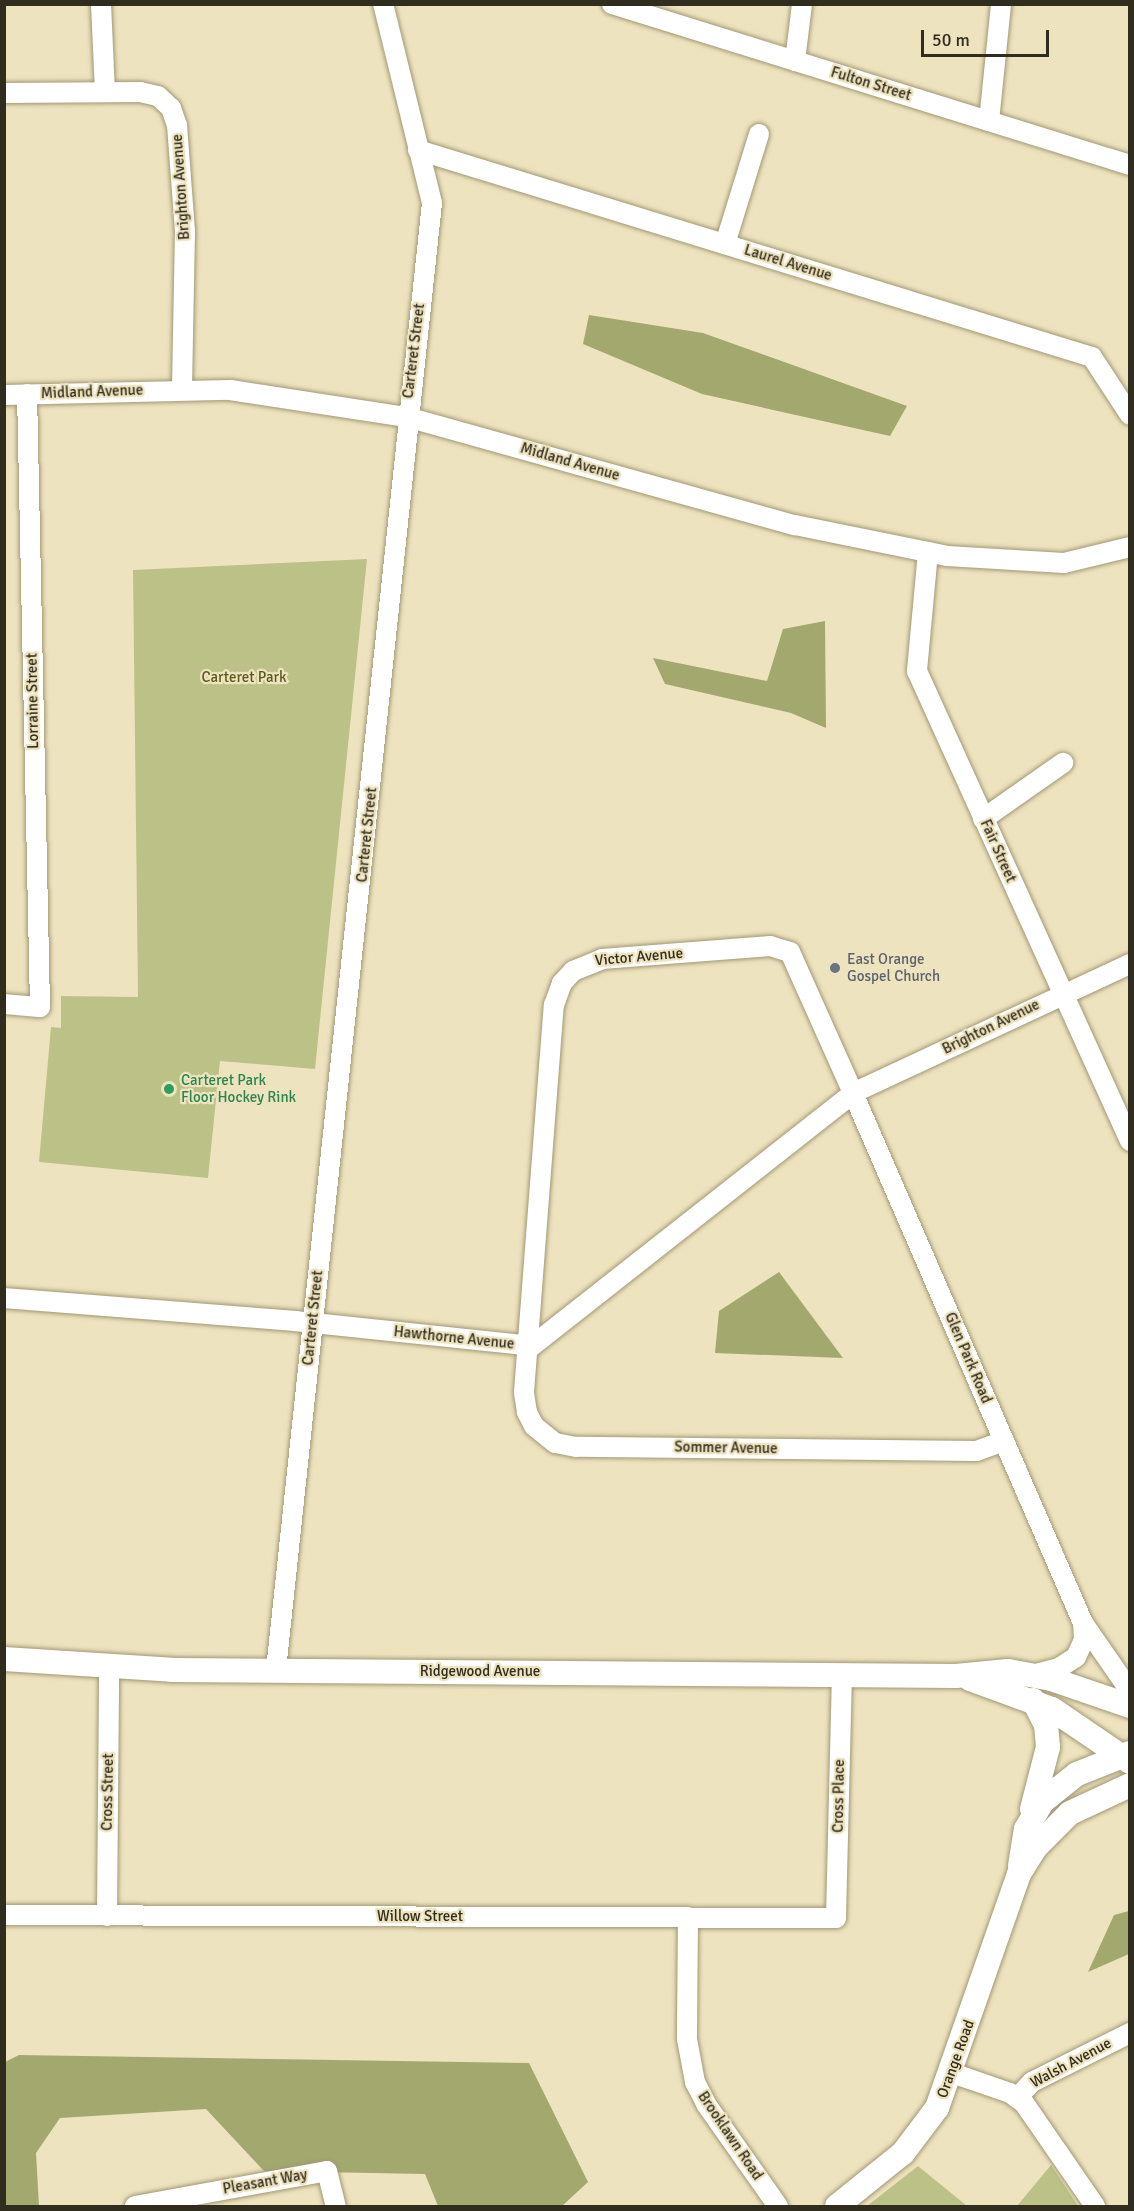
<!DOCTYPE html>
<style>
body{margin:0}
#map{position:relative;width:1134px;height:2211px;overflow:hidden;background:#eee3bf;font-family:Signika,sans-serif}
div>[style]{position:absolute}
.green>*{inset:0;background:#bcc287}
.forest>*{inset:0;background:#a3a86e}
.roads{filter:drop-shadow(0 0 2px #a19875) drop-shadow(0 0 2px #a19875)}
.minor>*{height:20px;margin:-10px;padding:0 10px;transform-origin:10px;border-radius:10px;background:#fff}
.tertiary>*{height:24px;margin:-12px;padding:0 12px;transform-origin:12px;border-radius:12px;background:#fff}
.dots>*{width:16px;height:16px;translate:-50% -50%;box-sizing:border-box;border:3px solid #eee3bf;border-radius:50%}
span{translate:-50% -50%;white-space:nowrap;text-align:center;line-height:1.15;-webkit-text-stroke:4.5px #eee3bf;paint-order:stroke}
.street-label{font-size:15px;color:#302c1e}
.park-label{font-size:15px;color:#585b1a}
.worship-label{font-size:15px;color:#5b616d}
.left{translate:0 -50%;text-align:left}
.leisure-label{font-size:15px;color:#27864d}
.frame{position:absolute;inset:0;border:6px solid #302c1e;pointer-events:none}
.scale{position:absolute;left:921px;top:30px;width:128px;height:27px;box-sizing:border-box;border:3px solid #302c1e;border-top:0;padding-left:8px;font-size:18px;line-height:21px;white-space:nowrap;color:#302c1e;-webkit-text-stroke:4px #eee3bf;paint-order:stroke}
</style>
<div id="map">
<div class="green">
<div style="clip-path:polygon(367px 559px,315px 1069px,220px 1061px,208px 1178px,39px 1162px,51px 1027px,61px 1028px,61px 996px,138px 997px,133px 570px)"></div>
<div style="clip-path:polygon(1051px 2165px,1078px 2206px,1017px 2206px)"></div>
<div style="clip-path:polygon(918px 2166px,967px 2206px,867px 2206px)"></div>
</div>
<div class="forest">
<div style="clip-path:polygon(589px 315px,703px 333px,907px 406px,890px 436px,702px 394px,583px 344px)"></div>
<div style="clip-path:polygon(825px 621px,826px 728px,791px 713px,665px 684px,653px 658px,767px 681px,783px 629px)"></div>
<div style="clip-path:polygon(779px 1272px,843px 1358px,715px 1353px,719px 1311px)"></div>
<div style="clip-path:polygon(1129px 1911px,1129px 1954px,1088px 1972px,1114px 1915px)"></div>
<div style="clip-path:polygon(19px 2055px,529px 2063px,588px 2182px,562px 2206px,438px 2206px,425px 2174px,264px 2171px,206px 2109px,60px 2118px,36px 2153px,39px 2206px,5px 2206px,5px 2062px)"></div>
</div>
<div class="roads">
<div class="minor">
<div style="left:101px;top:4px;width:88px;rotate:87.4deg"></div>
<div style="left:612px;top:4px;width:542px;rotate:17.27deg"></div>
<div style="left:795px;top:61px;width:57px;rotate:-83deg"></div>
<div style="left:4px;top:93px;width:136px;rotate:-0.4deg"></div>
<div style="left:140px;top:92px;width:18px;rotate:13deg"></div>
<div style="left:158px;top:96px;width:18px;rotate:43deg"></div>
<div style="left:171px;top:108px;width:18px;rotate:71deg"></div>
<div style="left:177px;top:125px;width:106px;rotate:85.7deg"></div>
<div style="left:185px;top:231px;width:158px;rotate:91.1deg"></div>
<div style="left:989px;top:121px;width:118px;rotate:-84.1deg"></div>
<div style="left:418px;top:150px;width:705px;rotate:17.07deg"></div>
<div style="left:1092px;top:357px;width:69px;rotate:56.8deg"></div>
<div style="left:725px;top:244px;width:115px;rotate:-72.8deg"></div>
<div style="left:4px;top:395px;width:226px;rotate:-1.3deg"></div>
<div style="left:230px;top:390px;width:179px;rotate:8.7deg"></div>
<div style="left:407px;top:417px;width:403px;rotate:15.6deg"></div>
<div style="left:795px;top:525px;width:155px;rotate:11.5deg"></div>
<div style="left:947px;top:556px;width:117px;rotate:3.4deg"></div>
<div style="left:1064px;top:563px;width:68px;rotate:-13.6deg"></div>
<div style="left:928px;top:552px;width:120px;rotate:95.3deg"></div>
<div style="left:917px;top:671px;width:516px;rotate:65.62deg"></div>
<div style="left:983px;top:819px;width:98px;rotate:-35deg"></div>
<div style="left:4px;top:1004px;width:36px;rotate:5deg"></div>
<div style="left:40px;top:1007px;width:613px;rotate:-91.21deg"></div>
<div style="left:4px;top:1298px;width:292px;rotate:4.5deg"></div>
<div style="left:295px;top:1321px;width:238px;rotate:6deg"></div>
<div style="left:532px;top:1346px;width:409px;rotate:-38.2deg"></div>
<div style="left:853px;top:1093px;width:306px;rotate:-25deg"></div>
<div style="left:1004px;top:1441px;width:29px;rotate:160deg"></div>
<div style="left:977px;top:1451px;width:401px;rotate:-179.4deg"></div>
<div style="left:576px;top:1447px;width:21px;rotate:-169deg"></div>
<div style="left:555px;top:1443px;width:27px;rotate:-141deg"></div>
<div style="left:534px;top:1426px;width:16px;rotate:-117deg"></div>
<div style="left:527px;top:1412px;width:20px;rotate:-99deg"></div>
<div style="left:524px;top:1392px;width:388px;rotate:-85.6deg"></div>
<div style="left:554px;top:1005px;width:23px;rotate:-70deg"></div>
<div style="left:562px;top:983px;width:16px;rotate:-47deg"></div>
<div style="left:573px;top:971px;width:31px;rotate:-22deg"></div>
<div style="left:602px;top:959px;width:169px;rotate:-4.4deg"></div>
<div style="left:770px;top:946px;width:21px;rotate:17deg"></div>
<div style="left:790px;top:952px;width:154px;rotate:65.9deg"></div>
<div style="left:853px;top:1093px;width:578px;rotate:66.54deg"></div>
<div style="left:1083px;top:1623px;width:83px;rotate:55.3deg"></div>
<div style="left:276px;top:1670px;width:1475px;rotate:-83.93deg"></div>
<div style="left:432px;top:203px;width:205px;rotate:-103.8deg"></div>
<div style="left:1036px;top:1674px;width:24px;rotate:-15deg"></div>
<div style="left:1059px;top:1668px;width:20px;rotate:-33deg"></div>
<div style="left:1076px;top:1657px;width:19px;rotate:-65deg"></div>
<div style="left:1084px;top:1640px;width:17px;rotate:-93deg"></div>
<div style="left:4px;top:1915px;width:832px;rotate:0.21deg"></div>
<div style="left:836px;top:1918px;width:243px;rotate:-88.6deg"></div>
<div style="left:107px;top:1916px;width:248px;rotate:-89.5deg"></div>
<div style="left:688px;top:1917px;width:122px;rotate:90.5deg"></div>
<div style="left:687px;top:2039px;width:44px;rotate:79.5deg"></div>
<div style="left:695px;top:2082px;width:25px;rotate:63deg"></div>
<div style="left:706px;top:2104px;width:125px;rotate:54.8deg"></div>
<div style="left:952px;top:2073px;width:61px;rotate:19deg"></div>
<div style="left:1010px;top:2093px;width:17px;rotate:36deg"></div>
<div style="left:1024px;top:2103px;width:125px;rotate:55.4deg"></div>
<div style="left:1017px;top:2098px;width:22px;rotate:-47deg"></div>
<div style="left:1032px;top:2082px;width:110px;rotate:-26.6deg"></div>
<div style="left:135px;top:2206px;width:195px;rotate:-10.3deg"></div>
<div style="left:327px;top:2171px;width:36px;rotate:76deg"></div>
</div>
<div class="tertiary">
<div style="left:4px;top:1659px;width:168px;rotate:3.7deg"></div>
<div style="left:172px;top:1670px;width:784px;rotate:0.44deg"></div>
<div style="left:956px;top:1676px;width:52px;rotate:-5.5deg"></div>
<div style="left:1008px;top:1671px;width:44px;rotate:10.5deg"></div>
<div style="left:1051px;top:1679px;width:83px;rotate:18.9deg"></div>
<div style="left:970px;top:1679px;width:87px;rotate:20.1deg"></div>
<div style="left:1052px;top:1709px;width:94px;rotate:34.2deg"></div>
<div style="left:1032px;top:1809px;width:64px;rotate:-75.5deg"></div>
<div style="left:1048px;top:1747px;width:22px;rotate:-95deg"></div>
<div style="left:1046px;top:1725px;width:28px;rotate:-117deg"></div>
<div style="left:1020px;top:1866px;width:37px;rotate:-81deg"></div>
<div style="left:1026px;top:1829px;width:33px;rotate:-59deg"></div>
<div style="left:1043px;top:1801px;width:43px;rotate:-38.5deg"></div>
<div style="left:1077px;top:1774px;width:57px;rotate:-21.6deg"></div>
<div style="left:837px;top:2206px;width:85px;rotate:-38.8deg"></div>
<div style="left:903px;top:2153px;width:56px;rotate:-52.9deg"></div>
<div style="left:937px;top:2108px;width:248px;rotate:-70.7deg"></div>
<div style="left:1019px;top:1874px;width:31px;rotate:-58deg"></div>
<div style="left:1035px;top:1848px;width:49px;rotate:-45deg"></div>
<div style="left:1070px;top:1813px;width:66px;rotate:-25deg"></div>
</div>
</div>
<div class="dots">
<div style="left:835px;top:968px;background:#6b7280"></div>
<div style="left:169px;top:1089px;background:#2e9e5b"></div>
</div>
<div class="street-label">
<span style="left:871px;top:84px;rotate:17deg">Fulton Street</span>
<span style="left:181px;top:187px;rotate:-94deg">Brighton Avenue</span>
<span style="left:788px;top:263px;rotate:17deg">Laurel Avenue</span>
<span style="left:414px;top:351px;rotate:-83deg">Carteret Street</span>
<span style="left:92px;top:392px;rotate:-2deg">Midland Avenue</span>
<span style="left:570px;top:462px;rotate:16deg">Midland Avenue</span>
<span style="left:33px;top:701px;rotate:-91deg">Lorraine Street</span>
<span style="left:367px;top:835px;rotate:-84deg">Carteret Street</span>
<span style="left:998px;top:851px;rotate:66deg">Fair Street</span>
<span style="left:639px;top:957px;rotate:-5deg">Victor Avenue</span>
<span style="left:991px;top:1027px;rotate:-26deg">Brighton Avenue</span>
<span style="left:313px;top:1318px;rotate:-84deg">Carteret Street</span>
<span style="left:454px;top:1338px;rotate:6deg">Hawthorne Avenue</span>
<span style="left:968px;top:1358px;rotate:67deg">Glen Park Road</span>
<span style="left:726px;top:1448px;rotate:1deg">Sommer Avenue</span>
<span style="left:480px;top:1672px">Ridgewood Avenue</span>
<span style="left:108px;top:1792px;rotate:-89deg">Cross Street</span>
<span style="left:839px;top:1796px;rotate:-89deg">Cross Place</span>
<span style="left:420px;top:1917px">Willow Street</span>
<span style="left:956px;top:2059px;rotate:-70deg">Orange Road</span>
<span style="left:1071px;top:2063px;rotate:-28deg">Walsh Avenue</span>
<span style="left:730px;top:2136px;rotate:56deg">Brooklawn Road</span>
<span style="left:265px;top:2182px;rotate:-10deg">Pleasant Way</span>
</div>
<div class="park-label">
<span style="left:244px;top:678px">Carteret Park</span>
</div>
<div class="worship-label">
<span class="left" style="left:847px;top:968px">East Orange<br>Gospel Church</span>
</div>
<div class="leisure-label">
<span class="left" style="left:181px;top:1089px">Carteret Park<br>Floor Hockey Rink</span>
</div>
<div class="frame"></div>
<div class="scale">50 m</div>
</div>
